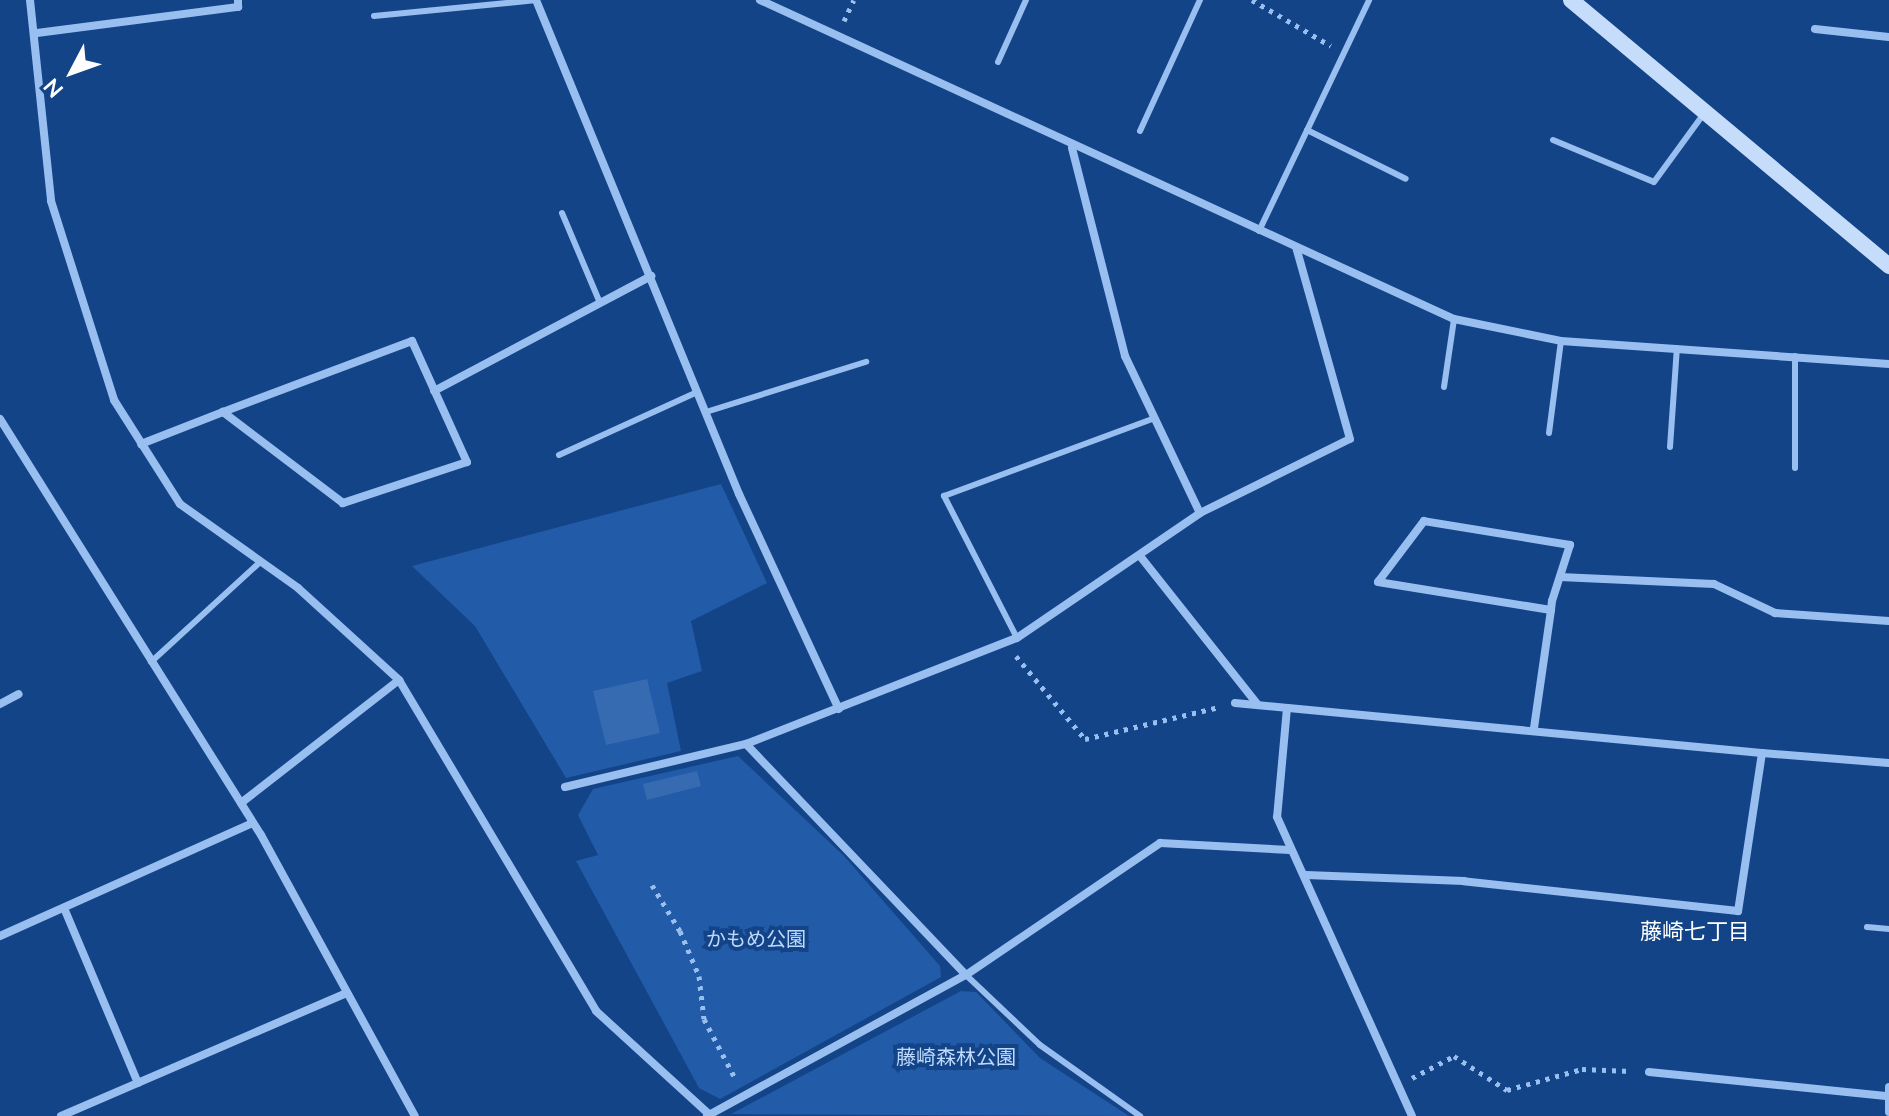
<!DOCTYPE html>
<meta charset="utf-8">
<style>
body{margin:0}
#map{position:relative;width:1889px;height:1116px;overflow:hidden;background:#134488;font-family:"Nunito Sans","Noto Sans JP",sans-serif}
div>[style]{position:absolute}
.green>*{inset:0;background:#225ba7}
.building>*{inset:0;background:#376bb1}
.path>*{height:5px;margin-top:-2.5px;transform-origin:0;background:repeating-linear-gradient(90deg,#99bff0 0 4px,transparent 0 10px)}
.lane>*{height:6px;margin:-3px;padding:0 3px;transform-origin:3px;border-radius:3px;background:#99bff0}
.street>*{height:8px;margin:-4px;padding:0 4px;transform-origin:4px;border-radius:4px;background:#99bff0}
.secondary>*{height:16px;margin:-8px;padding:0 8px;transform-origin:8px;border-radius:8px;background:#c6dcfb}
span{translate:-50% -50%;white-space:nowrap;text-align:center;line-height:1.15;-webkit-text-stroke:8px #134488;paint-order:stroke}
.park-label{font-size:20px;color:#bfd9fc}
.neighbourhood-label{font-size:22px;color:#fff}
.north{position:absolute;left:32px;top:32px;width:80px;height:80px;-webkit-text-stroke:6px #134488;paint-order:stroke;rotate:229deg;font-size:22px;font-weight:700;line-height:32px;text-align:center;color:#fff}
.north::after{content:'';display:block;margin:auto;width:28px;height:36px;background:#fff;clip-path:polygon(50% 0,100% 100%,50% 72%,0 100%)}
</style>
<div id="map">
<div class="green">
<div style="clip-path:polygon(721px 484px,767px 583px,691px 621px,702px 671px,667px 683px,681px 751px,566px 778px,475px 626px,412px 566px)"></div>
<div style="clip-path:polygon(738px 756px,844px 856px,940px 966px,941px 977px,720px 1099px,699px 1088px,576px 861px,598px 855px,578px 815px,593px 789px)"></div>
<div style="clip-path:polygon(961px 991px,976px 992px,1040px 1058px,1129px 1116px,731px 1114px)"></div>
</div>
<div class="building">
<div style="clip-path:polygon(647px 679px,660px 733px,606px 745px,593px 691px)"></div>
<div style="clip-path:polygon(697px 771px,701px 786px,647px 800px,643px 784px)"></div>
</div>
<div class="path">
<div style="left:1252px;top:0;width:91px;rotate:30.2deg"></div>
<div style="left:844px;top:21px;width:23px;rotate:-65deg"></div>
<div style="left:1016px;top:656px;width:108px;rotate:50.3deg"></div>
<div style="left:1085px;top:739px;width:138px;rotate:-13.4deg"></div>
<div style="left:652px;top:885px;width:54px;rotate:58.7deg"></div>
<div style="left:680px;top:931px;width:49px;rotate:67.1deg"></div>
<div style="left:699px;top:976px;width:43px;rotate:83.4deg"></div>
<div style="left:704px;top:1019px;width:69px;rotate:62.3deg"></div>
<div style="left:1412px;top:1078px;width:47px;rotate:-27.6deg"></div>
<div style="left:1454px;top:1056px;width:63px;rotate:32.7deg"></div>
<div style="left:1507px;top:1090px;width:78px;rotate:-15.6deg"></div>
<div style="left:1582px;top:1069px;width:49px;rotate:2.3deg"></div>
</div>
<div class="lane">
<div style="left:374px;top:16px;width:163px;rotate:-5.6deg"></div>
<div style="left:998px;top:62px;width:68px;rotate:-65.7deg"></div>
<div style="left:1307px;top:130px;width:110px;rotate:26.3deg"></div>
<div style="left:1140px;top:131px;width:144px;rotate:-65.4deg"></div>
<div style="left:1553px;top:140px;width:109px;rotate:22.6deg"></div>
<div style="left:1654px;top:182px;width:87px;rotate:-53.9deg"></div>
<div style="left:562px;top:213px;width:98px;rotate:67.1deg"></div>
<div style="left:1259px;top:231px;width:256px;rotate:-64.5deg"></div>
<div style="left:1444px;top:387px;width:69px;rotate:-81.6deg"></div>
<div style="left:706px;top:412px;width:168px;rotate:-17.4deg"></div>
<div style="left:1549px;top:433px;width:93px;rotate:-82.6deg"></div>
<div style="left:1670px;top:447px;width:99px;rotate:-86deg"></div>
<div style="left:559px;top:455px;width:152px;rotate:-24.5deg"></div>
<div style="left:1795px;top:468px;width:112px;rotate:-90deg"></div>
<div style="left:1017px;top:638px;width:160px;rotate:-117.2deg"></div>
<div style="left:944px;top:496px;width:222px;rotate:-20.3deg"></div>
<div style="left:151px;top:662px;width:148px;rotate:-42.5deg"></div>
<div style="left:1867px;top:927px;width:22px;rotate:5deg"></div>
<div style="left:966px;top:975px;width:102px;rotate:43.4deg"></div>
<div style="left:1040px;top:1045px;width:123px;rotate:35.4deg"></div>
</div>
<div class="street">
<div style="left:30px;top:0;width:202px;rotate:84deg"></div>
<div style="left:51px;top:201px;width:209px;rotate:72.4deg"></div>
<div style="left:114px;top:400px;width:123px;rotate:57.6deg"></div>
<div style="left:180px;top:504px;width:145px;rotate:35.4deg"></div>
<div style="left:298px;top:588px;width:137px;rotate:42.3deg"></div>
<div style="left:399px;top:680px;width:385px;rotate:59.2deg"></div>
<div style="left:596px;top:1011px;width:156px;rotate:42.4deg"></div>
<div style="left:536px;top:0;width:534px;rotate:67.66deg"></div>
<div style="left:739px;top:494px;width:237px;rotate:65.1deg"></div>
<div style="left:760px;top:0;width:764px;rotate:24.69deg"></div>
<div style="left:1454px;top:319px;width:109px;rotate:11.6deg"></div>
<div style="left:1561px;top:341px;width:329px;rotate:4deg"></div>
<div style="left:1815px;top:29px;width:74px;rotate:6.2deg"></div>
<div style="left:37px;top:33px;width:203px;rotate:-7.4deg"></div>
<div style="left:238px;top:7px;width:7px;rotate:-90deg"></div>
<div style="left:1072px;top:148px;width:215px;rotate:75.7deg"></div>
<div style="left:1125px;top:356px;width:174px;rotate:64.5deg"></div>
<div style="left:434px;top:391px;width:246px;rotate:-27.9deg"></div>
<div style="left:0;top:419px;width:491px;rotate:57.9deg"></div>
<div style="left:261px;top:835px;width:320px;rotate:61.3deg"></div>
<div style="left:141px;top:444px;width:88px;rotate:-21.3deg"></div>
<div style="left:223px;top:412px;width:202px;rotate:-20.6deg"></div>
<div style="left:412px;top:341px;width:133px;rotate:65.6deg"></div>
<div style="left:467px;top:462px;width:131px;rotate:161.7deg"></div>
<div style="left:343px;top:503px;width:151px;rotate:-142.8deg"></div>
<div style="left:1140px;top:556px;width:190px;rotate:51.6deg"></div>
<div style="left:1560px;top:577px;width:154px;rotate:2.6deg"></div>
<div style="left:1714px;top:584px;width:68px;rotate:25.4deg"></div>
<div style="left:1775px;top:613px;width:114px;rotate:4deg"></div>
<div style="left:1235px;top:703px;width:529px;rotate:5.42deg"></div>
<div style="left:1762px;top:753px;width:160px;rotate:98.6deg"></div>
<div style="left:1738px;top:911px;width:276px;rotate:-173.8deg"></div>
<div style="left:1464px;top:881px;width:158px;rotate:-177.8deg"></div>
<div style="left:0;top:704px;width:21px;rotate:-28deg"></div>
<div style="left:1287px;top:708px;width:109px;rotate:95.2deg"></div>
<div style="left:1277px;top:817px;width:328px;rotate:65.7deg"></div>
<div style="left:1534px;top:728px;width:119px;rotate:-81.8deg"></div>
<div style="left:1551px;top:610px;width:9px;rotate:-84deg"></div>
<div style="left:1552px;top:601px;width:59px;rotate:-72.2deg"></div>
<div style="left:1570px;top:545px;width:148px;rotate:-170.7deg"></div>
<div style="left:1424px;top:521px;width:76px;rotate:127deg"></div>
<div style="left:1378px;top:582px;width:175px;rotate:9.2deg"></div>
<div style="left:746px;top:744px;width:319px;rotate:46.4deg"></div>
<div style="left:966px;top:975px;width:235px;rotate:-34.2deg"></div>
<div style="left:1160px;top:843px;width:130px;rotate:3.1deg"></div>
<div style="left:1762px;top:753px;width:127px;rotate:4.5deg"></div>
<div style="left:565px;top:787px;width:186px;rotate:-13.4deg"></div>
<div style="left:746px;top:744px;width:291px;rotate:-21.4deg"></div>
<div style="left:1017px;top:638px;width:222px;rotate:-34.3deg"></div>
<div style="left:1200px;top:513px;width:167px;rotate:-26.3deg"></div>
<div style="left:1350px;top:439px;width:199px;rotate:-105.7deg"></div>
<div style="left:241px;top:803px;width:200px;rotate:-37.9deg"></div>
<div style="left:64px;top:908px;width:190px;rotate:67.1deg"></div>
<div style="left:0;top:936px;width:277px;rotate:-24.1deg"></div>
<div style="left:1649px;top:1072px;width:238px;rotate:5.8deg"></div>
<div style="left:1889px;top:1087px;width:25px;rotate:90deg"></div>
<div style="left:61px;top:1116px;width:311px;rotate:-23.3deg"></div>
<div style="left:707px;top:1116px;width:295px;rotate:-28.6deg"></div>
</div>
<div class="secondary">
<div style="left:1571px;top:0;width:415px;rotate:39.9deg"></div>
</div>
<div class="park-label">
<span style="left:756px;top:939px">かもめ公園</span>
<span style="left:956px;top:1057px">藤崎森林公園</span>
</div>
<div class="neighbourhood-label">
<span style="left:1695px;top:933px">藤崎七丁目</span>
</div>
<div class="north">N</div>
</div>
